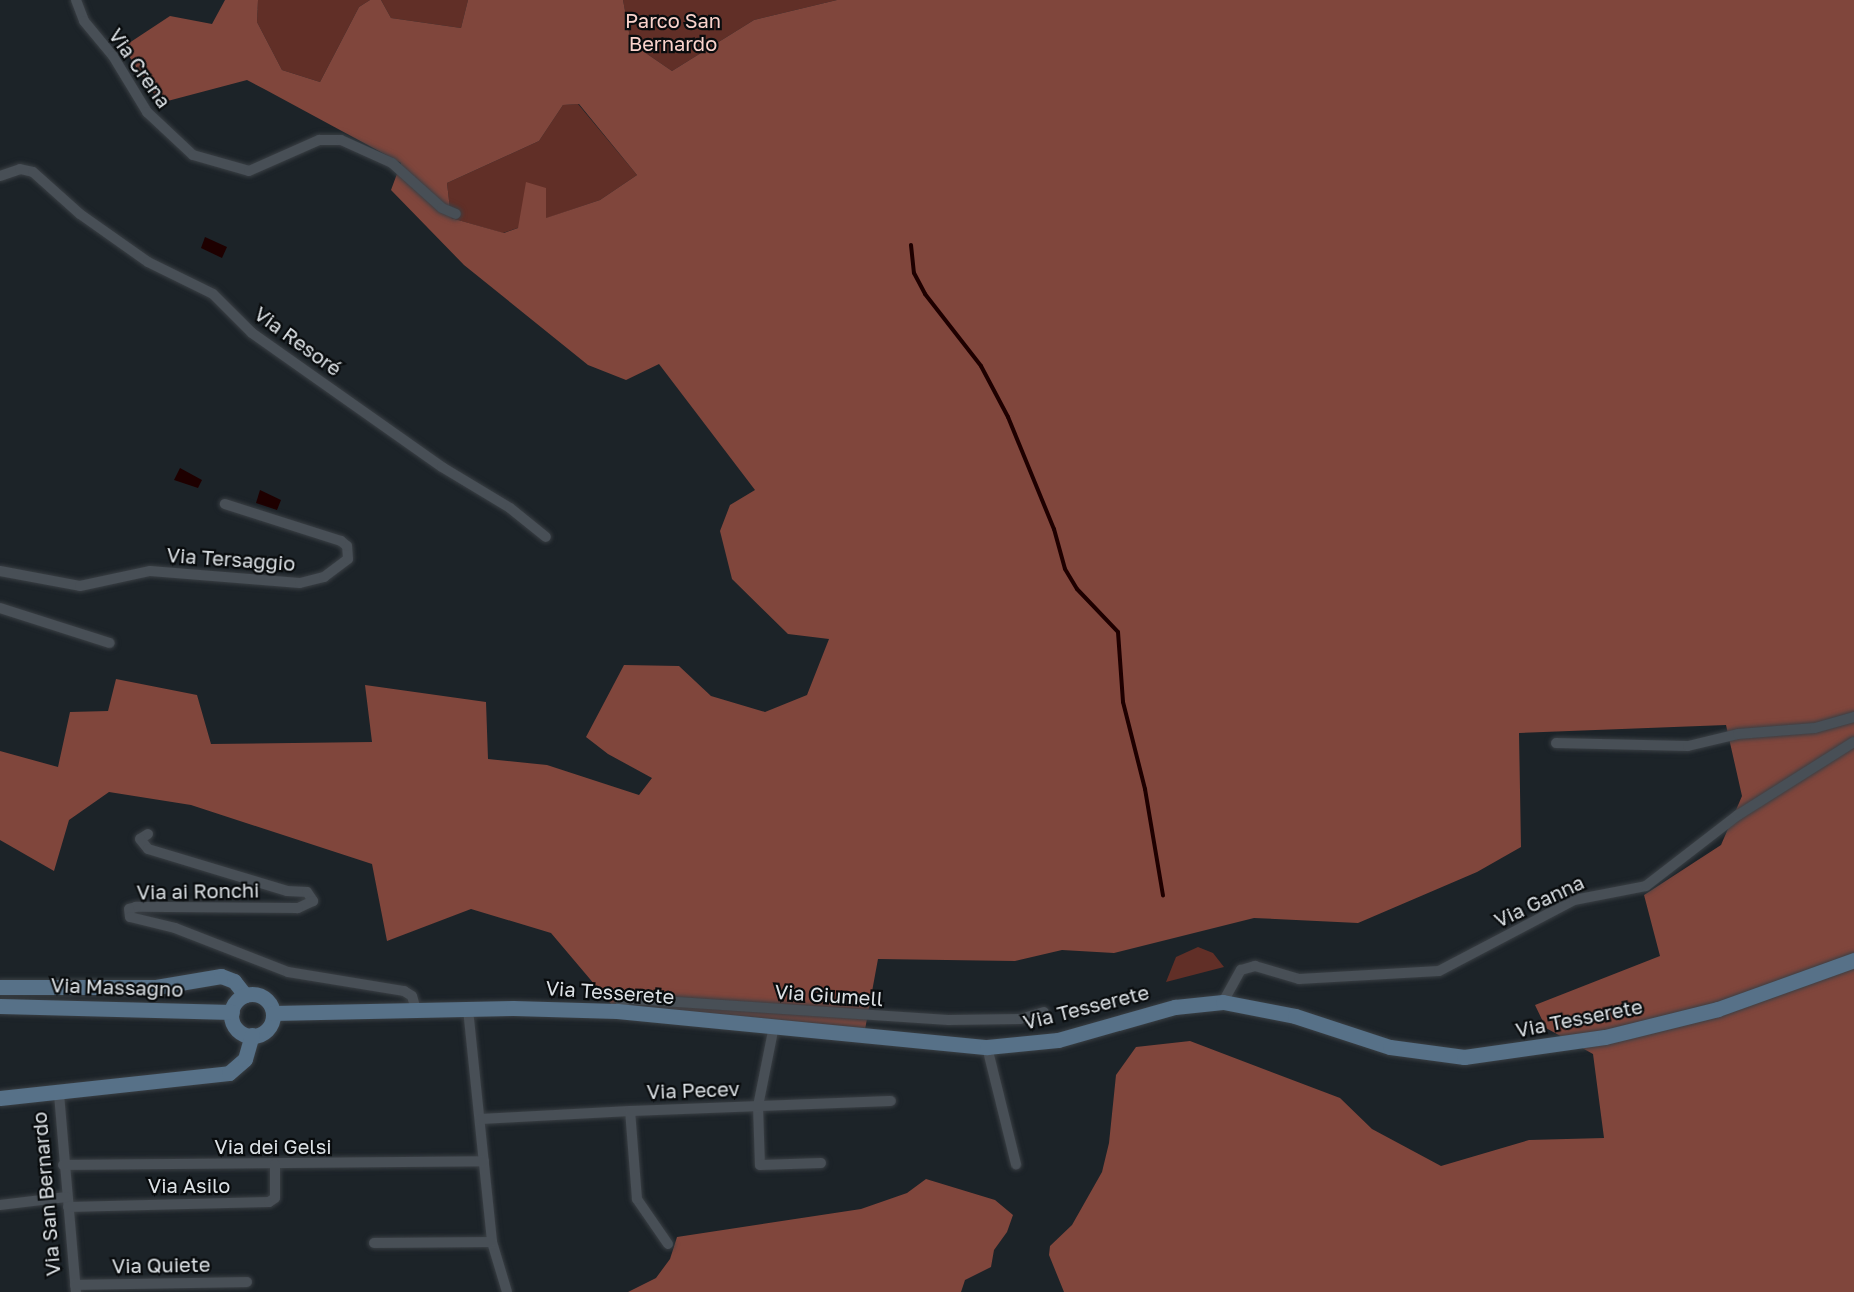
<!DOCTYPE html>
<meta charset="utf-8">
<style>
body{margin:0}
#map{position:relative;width:1854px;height:1292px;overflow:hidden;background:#1c2328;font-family:"Golos Text",sans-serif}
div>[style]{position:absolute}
.green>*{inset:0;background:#612f27}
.forest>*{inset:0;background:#80463c}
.water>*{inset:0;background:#1e0000}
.stream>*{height:4px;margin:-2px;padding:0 2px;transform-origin:2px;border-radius:2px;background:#1e0000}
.roads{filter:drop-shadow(0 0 2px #3a3f44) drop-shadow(0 0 2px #3a3f44)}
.street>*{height:10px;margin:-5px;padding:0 5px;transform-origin:5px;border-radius:5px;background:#484f56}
.secondary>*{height:15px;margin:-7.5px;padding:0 7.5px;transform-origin:7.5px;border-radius:7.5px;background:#577188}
.secondary>.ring{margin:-7.5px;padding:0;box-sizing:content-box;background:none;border:15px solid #577188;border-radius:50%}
span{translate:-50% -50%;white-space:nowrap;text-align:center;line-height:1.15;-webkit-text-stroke:4.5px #090c0e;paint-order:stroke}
.park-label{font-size:20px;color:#fad3cc}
.street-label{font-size:20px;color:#dce1e5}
</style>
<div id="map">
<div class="green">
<div style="clip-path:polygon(258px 0,370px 0,359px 7px,320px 82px,282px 70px,257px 22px)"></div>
<div style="clip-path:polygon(381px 0,468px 0,461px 28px,391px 18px)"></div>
<div style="clip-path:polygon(623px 0,837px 0,754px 20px,672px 71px,631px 43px)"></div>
<div style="clip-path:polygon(578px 104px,637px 175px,600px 200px,503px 233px,451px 218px,447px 183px,539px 141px,563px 105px)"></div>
<div style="clip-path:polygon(1198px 947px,1213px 953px,1224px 967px,1166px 982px,1176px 957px)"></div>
</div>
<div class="forest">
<div style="clip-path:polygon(evenodd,225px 0,258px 0,257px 22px,282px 70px,320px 82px,359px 7px,370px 0,381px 0,391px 18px,461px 28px,468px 0,623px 0,631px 43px,672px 71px,754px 20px,837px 0,1854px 0,1854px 1292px,1064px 1292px,1049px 1255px,1050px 1246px,1072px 1225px,1102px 1172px,1109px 1143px,1116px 1075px,1136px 1047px,1190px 1041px,1340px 1098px,1372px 1129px,1441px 1166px,1529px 1140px,1604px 1138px,1593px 1054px,1546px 1028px,1535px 1005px,1660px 956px,1644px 895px,1721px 845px,1742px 796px,1726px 725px,1519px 733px,1521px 847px,1477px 872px,1358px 923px,1254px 918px,1114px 953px,1062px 950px,1015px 961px,878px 959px,864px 1035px,617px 1011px,551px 933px,471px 909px,387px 941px,372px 864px,191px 805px,109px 792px,69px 820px,54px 871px,0 840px,0 751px,58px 767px,70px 712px,108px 711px,116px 679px,197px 695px,211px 744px,372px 742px,365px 685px,486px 702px,488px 759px,547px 765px,639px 795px,652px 778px,608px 754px,586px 737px,624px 665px,679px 666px,711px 696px,765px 712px,807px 695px,829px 639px,788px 634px,732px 579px,720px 531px,730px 505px,755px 490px,659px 364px,626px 380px,588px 365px,464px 265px,391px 190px,401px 163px,266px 90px,247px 80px,160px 103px,123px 47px,170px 16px,212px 24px,225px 0,579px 104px,637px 175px,600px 200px,546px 218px,546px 188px,526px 182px,518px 228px,504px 233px,451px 218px,447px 183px,539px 141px,563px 105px,579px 104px)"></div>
<div style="clip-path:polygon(926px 1179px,995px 1200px,1013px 1215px,1007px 1232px,994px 1250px,991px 1267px,965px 1280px,961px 1292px,628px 1292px,656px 1278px,670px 1259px,677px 1237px,861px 1209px,907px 1193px)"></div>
</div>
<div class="water">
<div style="clip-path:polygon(205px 237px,227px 247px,222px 258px,201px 248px)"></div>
<div style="clip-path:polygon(180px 468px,202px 480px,198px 488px,174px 480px)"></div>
<div style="clip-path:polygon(260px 490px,281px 500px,277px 510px,256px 503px)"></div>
</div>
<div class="stream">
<div style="left:911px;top:245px;width:28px;rotate:84deg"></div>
<div style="left:914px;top:273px;width:24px;rotate:62deg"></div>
<div style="left:925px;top:294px;width:91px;rotate:52.1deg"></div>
<div style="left:981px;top:366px;width:58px;rotate:62.1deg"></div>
<div style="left:1008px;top:417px;width:121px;rotate:67.7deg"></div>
<div style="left:1054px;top:529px;width:41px;rotate:74.6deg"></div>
<div style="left:1065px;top:569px;width:23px;rotate:59deg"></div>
<div style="left:1077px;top:589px;width:59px;rotate:46.4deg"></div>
<div style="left:1118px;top:632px;width:70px;rotate:85.9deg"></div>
<div style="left:1123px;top:702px;width:90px;rotate:75.8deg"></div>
<div style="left:1145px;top:789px;width:108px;rotate:80.4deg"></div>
</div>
<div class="roads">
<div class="street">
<div style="left:76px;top:0;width:22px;rotate:69deg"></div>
<div style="left:84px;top:21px;width:45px;rotate:50.4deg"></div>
<div style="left:113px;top:56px;width:66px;rotate:58.7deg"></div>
<div style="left:147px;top:112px;width:63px;rotate:43.1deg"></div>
<div style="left:193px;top:155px;width:58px;rotate:15.9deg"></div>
<div style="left:249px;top:171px;width:77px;rotate:-23.9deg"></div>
<div style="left:319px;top:140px;width:22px"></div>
<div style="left:341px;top:140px;width:56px;rotate:24.3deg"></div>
<div style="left:392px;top:163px;width:67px;rotate:42deg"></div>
<div style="left:442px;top:208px;width:15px;rotate:23deg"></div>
<div style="left:0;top:176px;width:21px;rotate:-19deg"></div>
<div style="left:20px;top:169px;width:13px;rotate:13deg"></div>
<div style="left:33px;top:172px;width:63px;rotate:41.8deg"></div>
<div style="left:80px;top:214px;width:83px;rotate:35.2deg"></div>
<div style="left:148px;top:262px;width:72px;rotate:26.2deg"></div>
<div style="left:213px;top:294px;width:55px;rotate:45deg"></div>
<div style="left:252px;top:333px;width:232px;rotate:35.2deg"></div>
<div style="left:442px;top:467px;width:79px;rotate:31.1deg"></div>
<div style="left:510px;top:508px;width:46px;rotate:38.9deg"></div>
<div style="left:0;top:571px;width:81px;rotate:10.6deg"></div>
<div style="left:80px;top:586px;width:72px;rotate:-12.1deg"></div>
<div style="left:150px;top:571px;width:150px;rotate:4.6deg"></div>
<div style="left:300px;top:583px;width:25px;rotate:-14deg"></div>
<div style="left:324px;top:577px;width:30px;rotate:-37deg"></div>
<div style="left:348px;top:559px;width:13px;rotate:-94deg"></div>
<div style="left:347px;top:546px;width:8px;rotate:-140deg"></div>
<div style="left:341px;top:541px;width:122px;rotate:-162.3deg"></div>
<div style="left:0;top:608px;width:115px;rotate:17.7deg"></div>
<div style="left:1556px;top:743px;width:132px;rotate:1.3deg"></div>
<div style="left:1688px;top:746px;width:51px;rotate:-13.5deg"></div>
<div style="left:1738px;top:734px;width:77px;rotate:-4.5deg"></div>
<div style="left:1815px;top:728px;width:41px;rotate:-15.8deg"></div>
<div style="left:148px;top:834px;width:9px;rotate:148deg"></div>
<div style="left:140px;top:839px;width:13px;rotate:51deg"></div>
<div style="left:148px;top:849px;width:145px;rotate:16.8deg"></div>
<div style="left:287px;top:891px;width:20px;rotate:3deg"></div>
<div style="left:307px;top:892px;width:11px;rotate:56deg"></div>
<div style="left:313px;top:901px;width:17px;rotate:155deg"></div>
<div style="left:298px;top:908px;width:162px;rotate:-179.6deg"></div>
<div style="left:136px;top:907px;width:7px;rotate:164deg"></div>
<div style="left:129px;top:909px;width:8px;rotate:83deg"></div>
<div style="left:130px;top:917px;width:46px;rotate:13.7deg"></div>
<div style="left:175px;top:928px;width:121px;rotate:21.3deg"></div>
<div style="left:288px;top:972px;width:118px;rotate:9.3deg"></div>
<div style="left:404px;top:991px;width:9px;rotate:32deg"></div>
<div style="left:412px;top:996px;width:15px;rotate:74deg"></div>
<div style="left:1223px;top:1002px;width:37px;rotate:-61deg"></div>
<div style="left:1241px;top:970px;width:15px;rotate:-16deg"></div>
<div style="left:1255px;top:966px;width:46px;rotate:16.5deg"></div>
<div style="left:1299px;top:979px;width:140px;rotate:-3.3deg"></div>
<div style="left:1439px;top:971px;width:153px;rotate:-27.7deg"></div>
<div style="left:1574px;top:900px;width:73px;rotate:-11deg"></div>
<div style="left:1646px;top:886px;width:116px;rotate:-37.7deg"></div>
<div style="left:1738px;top:815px;width:137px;rotate:-32.2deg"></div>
<div style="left:468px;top:1009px;width:234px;rotate:84.1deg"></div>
<div style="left:492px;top:1242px;width:52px;rotate:73.3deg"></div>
<div style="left:617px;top:1011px;width:12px;rotate:-59deg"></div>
<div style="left:623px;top:1001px;width:9px;rotate:-13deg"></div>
<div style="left:632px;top:999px;width:317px;rotate:3.8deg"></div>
<div style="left:948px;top:1020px;width:72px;rotate:-0.8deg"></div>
<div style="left:1020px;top:1019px;width:25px;rotate:-16deg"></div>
<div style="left:774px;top:1026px;width:82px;rotate:101.3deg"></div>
<div style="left:758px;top:1106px;width:59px;rotate:88.1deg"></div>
<div style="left:760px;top:1165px;width:61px;rotate:-1.9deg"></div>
<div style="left:987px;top:1047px;width:121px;rotate:76.1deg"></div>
<div style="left:59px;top:1094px;width:199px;rotate:85.1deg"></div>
<div style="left:481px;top:1119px;width:149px;rotate:-3.1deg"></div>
<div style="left:63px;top:1165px;width:421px;rotate:-0.5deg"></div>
<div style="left:0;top:1205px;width:67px;rotate:-6.8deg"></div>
<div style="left:68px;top:1207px;width:201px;rotate:-1.4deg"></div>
<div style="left:269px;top:1202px;width:7px;rotate:-34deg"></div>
<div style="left:275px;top:1198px;width:34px;rotate:-90deg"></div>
<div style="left:374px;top:1243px;width:118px;rotate:-0.5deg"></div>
<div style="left:668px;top:1244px;width:55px;rotate:-124.6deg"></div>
<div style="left:637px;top:1199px;width:88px;rotate:-94.5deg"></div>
<div style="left:630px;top:1111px;width:261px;rotate:-2.2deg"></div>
<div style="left:75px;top:1285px;width:172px;rotate:-1deg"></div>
</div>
<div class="secondary">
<div style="left:0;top:987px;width:156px"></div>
<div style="left:156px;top:987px;width:66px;rotate:-9.6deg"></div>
<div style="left:221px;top:976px;width:14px;rotate:21deg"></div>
<div style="left:234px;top:981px;width:18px;rotate:52deg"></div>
<div class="ring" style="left:231px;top:994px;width:27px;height:27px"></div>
<div style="left:0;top:1006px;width:232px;rotate:1.5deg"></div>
<div style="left:273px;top:1013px;width:240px;rotate:-1.2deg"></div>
<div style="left:513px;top:1008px;width:104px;rotate:1.7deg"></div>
<div style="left:617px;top:1011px;width:372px;rotate:5.6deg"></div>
<div style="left:987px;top:1047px;width:71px;rotate:-5.6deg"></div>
<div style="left:1058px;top:1040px;width:122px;rotate:-15.8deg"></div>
<div style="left:1175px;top:1007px;width:48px;rotate:-5.9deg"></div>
<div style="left:1223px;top:1002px;width:73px;rotate:11deg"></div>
<div style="left:1295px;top:1016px;width:100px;rotate:18.1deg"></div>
<div style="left:1390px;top:1047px;width:75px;rotate:7.7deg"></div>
<div style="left:1464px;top:1057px;width:142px;rotate:-8.1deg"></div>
<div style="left:1605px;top:1037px;width:116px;rotate:-13.9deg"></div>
<div style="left:1718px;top:1009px;width:145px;rotate:-19.8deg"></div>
<div style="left:0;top:1098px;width:230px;rotate:-6.2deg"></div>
<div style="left:229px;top:1073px;width:21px;rotate:-41deg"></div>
<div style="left:245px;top:1059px;width:25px;rotate:-74deg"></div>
</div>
</div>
<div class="park-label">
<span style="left:673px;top:32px">Parco San<br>Bernardo</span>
</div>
<div class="street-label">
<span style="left:140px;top:68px;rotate:55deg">Via Crena</span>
<span style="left:298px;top:341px;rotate:36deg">Via Resoré</span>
<span style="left:231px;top:559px;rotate:4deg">Via Tersaggio</span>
<span style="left:198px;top:891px;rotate:-1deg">Via ai Ronchi</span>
<span style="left:1539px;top:901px;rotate:-25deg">Via Ganna</span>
<span style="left:117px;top:987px;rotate:2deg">Via Massagno</span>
<span style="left:610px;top:992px;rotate:4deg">Via Tesserete</span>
<span style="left:829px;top:995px;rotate:4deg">Via Giumell</span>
<span style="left:1086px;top:1007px;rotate:-14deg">Via Tesserete</span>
<span style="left:1579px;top:1018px;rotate:-11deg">Via Tesserete</span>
<span style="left:693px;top:1090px;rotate:-2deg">Via Pecev</span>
<span style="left:273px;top:1146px">Via dei Gelsi</span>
<span style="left:189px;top:1185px">Via Asilo</span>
<span style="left:46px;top:1194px;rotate:-95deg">Via San Bernardo</span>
<span style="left:161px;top:1265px;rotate:-1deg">Via Quiete</span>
</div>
</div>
